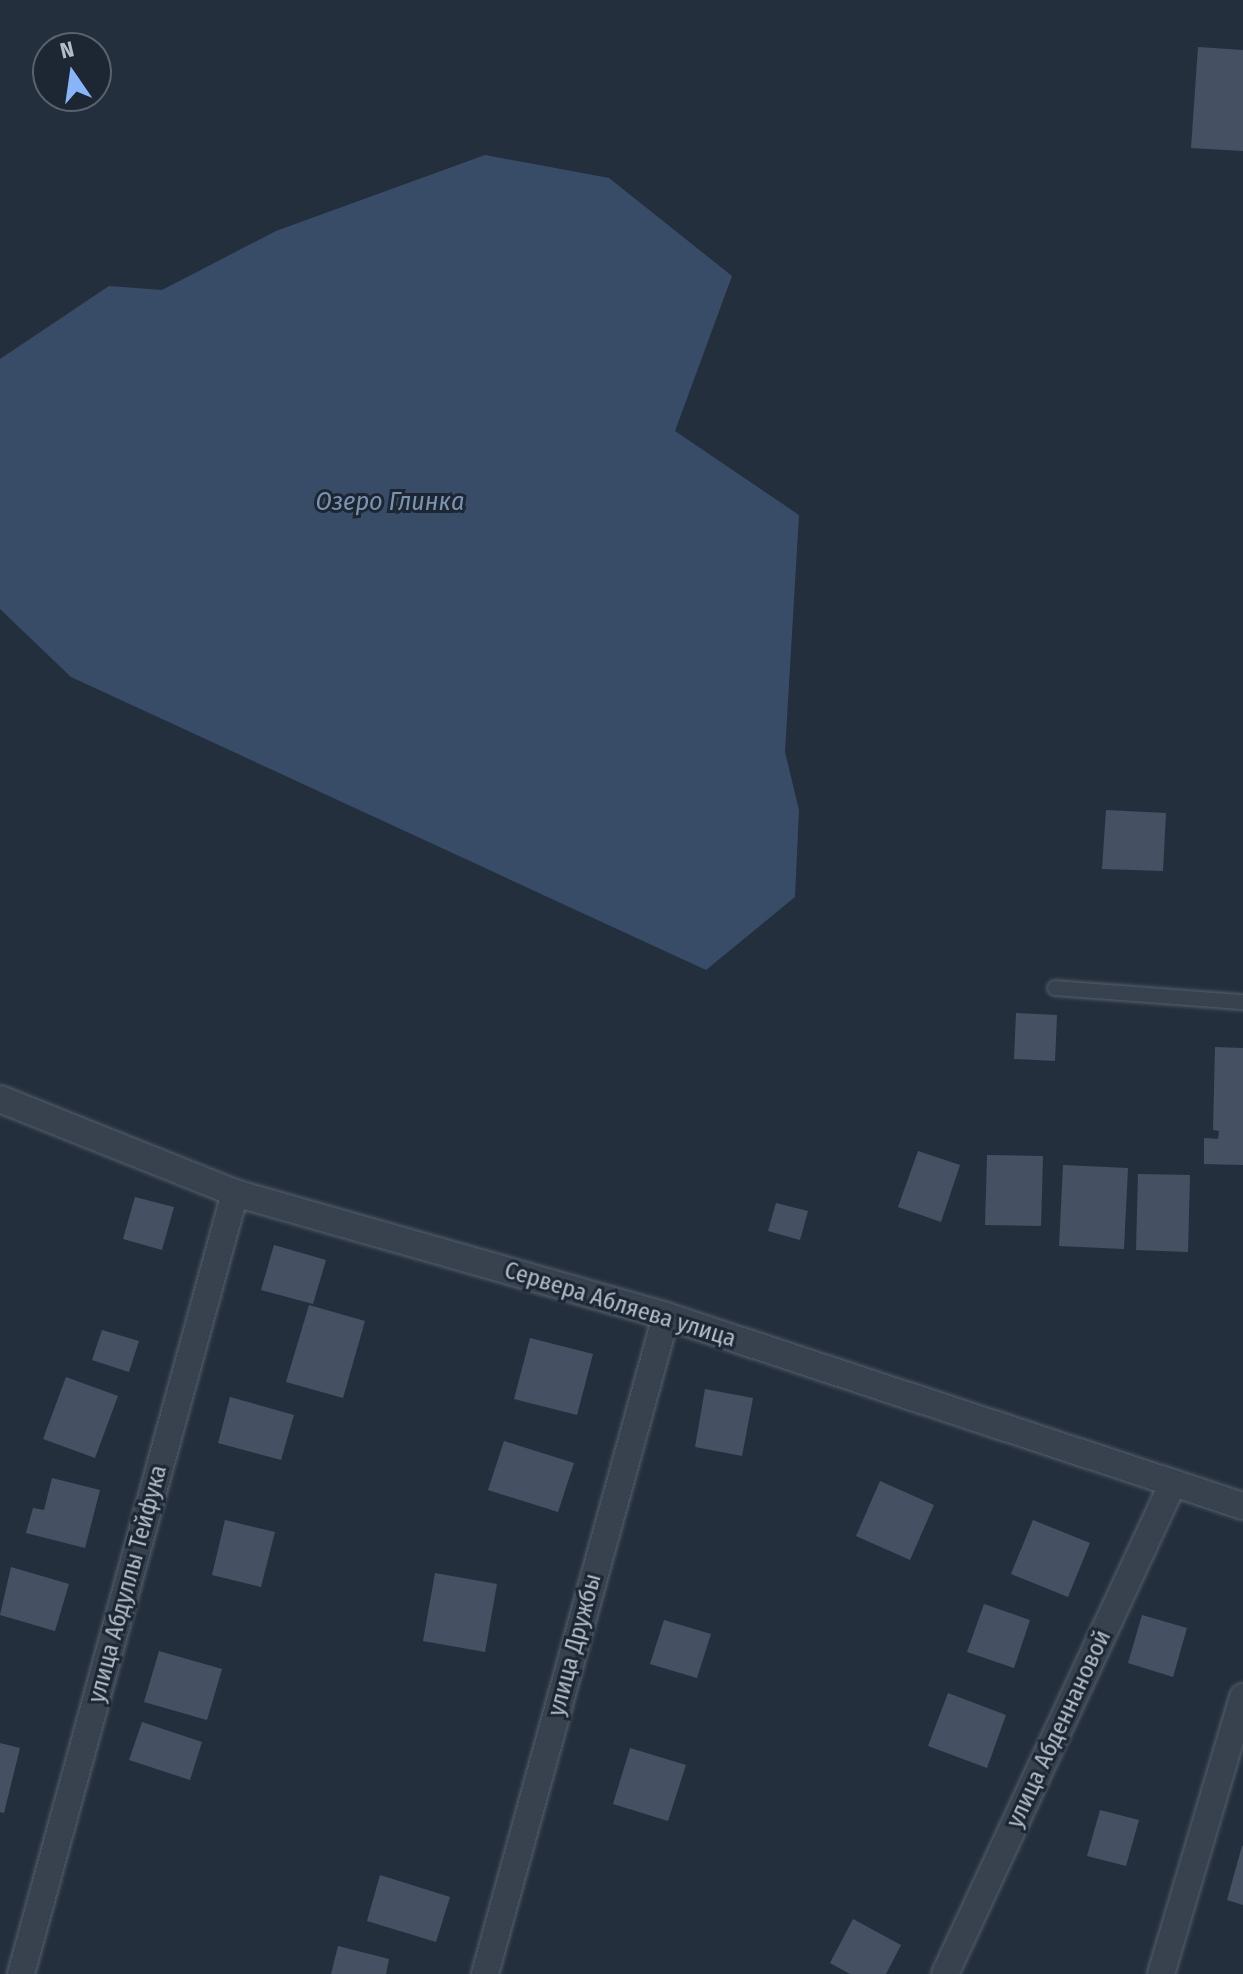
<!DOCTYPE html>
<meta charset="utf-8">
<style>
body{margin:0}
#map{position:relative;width:1243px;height:1974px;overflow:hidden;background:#242f3e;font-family:"Fira Sans Condensed",sans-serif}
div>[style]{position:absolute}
.water>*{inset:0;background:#394c67}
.building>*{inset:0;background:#455162}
.roads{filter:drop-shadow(0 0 2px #565f6c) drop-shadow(0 0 2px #565f6c)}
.service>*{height:14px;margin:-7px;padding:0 7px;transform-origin:7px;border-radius:7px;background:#38414e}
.minor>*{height:26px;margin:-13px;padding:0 13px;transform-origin:13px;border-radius:13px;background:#38414e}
span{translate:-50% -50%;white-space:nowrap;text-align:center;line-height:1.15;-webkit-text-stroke:6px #1d2633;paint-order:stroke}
.street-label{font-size:24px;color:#b4bcc9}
.water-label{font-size:26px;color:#7c92b1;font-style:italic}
.north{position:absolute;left:32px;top:32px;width:80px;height:80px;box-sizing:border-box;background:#1d2633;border:2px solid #59626f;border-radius:50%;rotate:347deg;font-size:22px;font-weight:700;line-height:32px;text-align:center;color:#b4bcc9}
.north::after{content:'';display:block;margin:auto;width:28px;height:36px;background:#8ab4f8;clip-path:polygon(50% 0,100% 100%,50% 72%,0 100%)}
</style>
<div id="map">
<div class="water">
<div style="clip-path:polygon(485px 155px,609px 178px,732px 276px,675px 431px,799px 515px,785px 752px,799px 810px,795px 897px,706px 970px,71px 677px,0 609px,0 359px,109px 286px,162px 290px,276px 231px)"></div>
</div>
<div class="building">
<div style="clip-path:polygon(1198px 47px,1243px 50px,1243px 151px,1191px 148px)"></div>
<div style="clip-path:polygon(1106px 810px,1166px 813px,1163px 871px,1102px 869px)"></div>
<div style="clip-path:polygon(1016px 1013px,1057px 1015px,1055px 1061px,1014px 1059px)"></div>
<div style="clip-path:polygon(1215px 1047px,1243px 1048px,1243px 1165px,1204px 1164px,1204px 1138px,1218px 1139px,1219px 1131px,1213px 1130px)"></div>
<div style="clip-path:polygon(918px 1151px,960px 1165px,941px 1222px,898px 1207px)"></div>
<div style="clip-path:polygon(987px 1155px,1043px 1156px,1041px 1226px,985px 1225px)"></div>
<div style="clip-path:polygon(1063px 1165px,1128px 1168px,1124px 1249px,1059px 1246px)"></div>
<div style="clip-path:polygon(1138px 1174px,1190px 1175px,1188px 1252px,1136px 1250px)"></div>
<div style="clip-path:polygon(135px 1197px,174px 1207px,162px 1250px,123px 1239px)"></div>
<div style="clip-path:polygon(776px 1203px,808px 1211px,800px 1240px,768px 1231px)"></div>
<div style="clip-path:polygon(274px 1245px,326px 1260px,313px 1304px,261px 1290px)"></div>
<div style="clip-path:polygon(309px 1305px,365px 1321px,343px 1398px,286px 1382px)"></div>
<div style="clip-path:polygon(102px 1330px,139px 1341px,129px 1372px,92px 1360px)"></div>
<div style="clip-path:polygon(530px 1338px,593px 1354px,577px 1415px,514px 1399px)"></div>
<div style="clip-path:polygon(66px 1377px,118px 1396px,95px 1458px,43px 1439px)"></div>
<div style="clip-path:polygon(705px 1389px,753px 1398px,742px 1456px,695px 1447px)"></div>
<div style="clip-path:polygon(230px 1397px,294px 1415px,281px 1460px,218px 1443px)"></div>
<div style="clip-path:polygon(504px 1441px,574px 1463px,558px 1512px,488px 1490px)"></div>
<div style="clip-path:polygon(52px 1478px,100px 1490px,85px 1548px,26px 1533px,33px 1508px,44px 1510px)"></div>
<div style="clip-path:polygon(880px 1481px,934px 1505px,910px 1560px,856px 1536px)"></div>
<div style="clip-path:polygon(225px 1520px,275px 1532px,261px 1587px,212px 1575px)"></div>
<div style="clip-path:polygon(1033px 1520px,1090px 1543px,1068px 1597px,1011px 1574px)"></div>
<div style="clip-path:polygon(11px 1567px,69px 1584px,55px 1631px,0 1615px)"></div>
<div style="clip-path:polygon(435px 1573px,497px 1584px,485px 1652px,423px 1641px)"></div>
<div style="clip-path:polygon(984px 1604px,1030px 1620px,1014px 1668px,967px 1652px)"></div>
<div style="clip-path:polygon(1142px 1615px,1187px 1628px,1173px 1677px,1128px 1663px)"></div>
<div style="clip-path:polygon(664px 1620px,711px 1634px,697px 1678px,650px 1664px)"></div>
<div style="clip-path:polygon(159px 1651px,222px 1669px,207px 1720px,144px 1702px)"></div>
<div style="clip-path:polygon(948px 1693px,1006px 1715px,987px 1768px,928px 1746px)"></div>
<div style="clip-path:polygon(142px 1722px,202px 1742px,190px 1780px,129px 1760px)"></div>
<div style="clip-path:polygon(0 1743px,20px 1748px,4px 1813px,0 1812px)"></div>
<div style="clip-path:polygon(630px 1748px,686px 1765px,668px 1821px,613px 1804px)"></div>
<div style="clip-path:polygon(1100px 1810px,1139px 1820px,1126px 1866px,1087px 1856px)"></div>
<div style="clip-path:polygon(1242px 1846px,1243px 1846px,1243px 1905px,1227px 1900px)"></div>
<div style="clip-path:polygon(380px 1875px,450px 1897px,436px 1942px,367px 1921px)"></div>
<div style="clip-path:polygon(853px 1919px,901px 1945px,886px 1974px,850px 1974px,830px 1963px)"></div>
<div style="clip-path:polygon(338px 1946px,389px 1959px,386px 1974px,331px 1974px)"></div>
</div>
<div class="roads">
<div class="service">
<div style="left:1055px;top:988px;width:189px;rotate:4.3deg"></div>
</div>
<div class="minor">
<div style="left:0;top:1099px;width:253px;rotate:21.8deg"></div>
<div style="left:235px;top:1193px;width:448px;rotate:15.9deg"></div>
<div style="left:666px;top:1316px;width:607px;rotate:18.23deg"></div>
<div style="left:21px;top:1974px;width:810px;rotate:-74.68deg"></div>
<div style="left:485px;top:1974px;width:682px;rotate:-74.62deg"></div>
<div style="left:945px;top:1974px;width:541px;rotate:-65.09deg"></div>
<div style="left:1161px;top:1974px;width:289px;rotate:-73.5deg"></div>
</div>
</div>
<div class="street-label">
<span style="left:620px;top:1305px;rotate:17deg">Сервера Абляева улица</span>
<span style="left:128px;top:1584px;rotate:-75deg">улица Абдуллы Тейфука</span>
<span style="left:575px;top:1645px;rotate:-75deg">улица Дружбы</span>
<span style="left:1059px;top:1729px;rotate:-65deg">улица Абденнановой</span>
</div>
<div class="water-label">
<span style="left:390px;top:502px">Озеро Глинка</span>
</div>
<div class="north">N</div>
</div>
